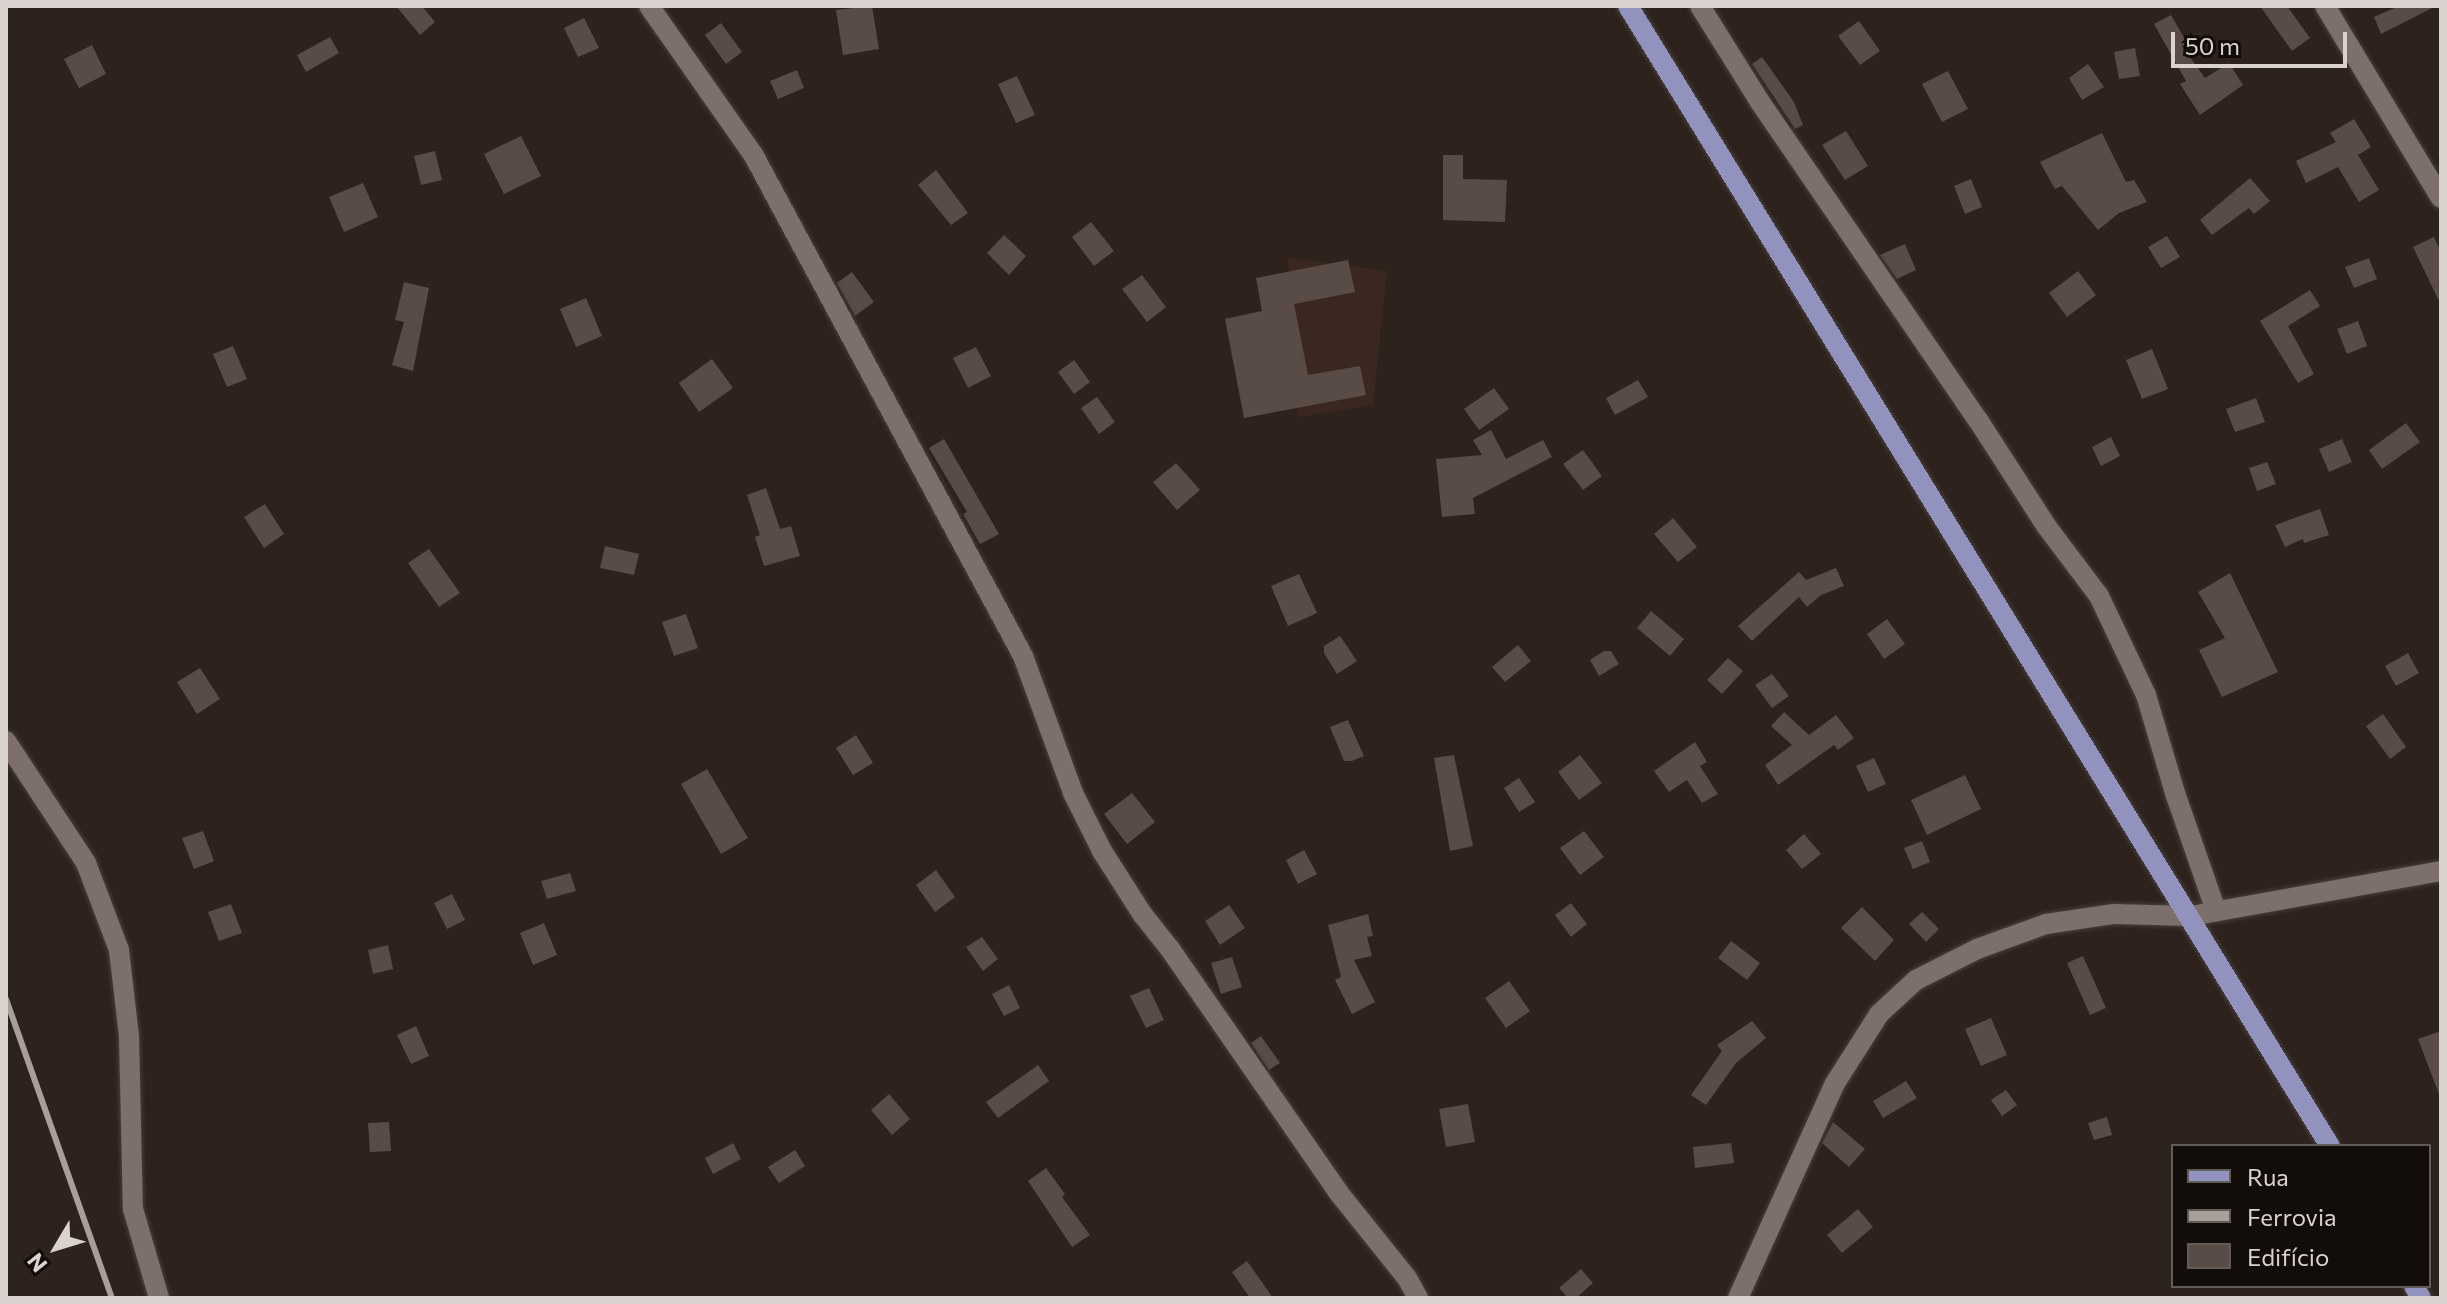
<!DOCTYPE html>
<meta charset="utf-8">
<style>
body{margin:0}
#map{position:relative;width:2447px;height:1304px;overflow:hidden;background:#2e221d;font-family:Commissioner,sans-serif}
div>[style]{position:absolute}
.built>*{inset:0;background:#3a2820}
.building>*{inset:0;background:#594c46}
.roads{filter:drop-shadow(0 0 2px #483f3b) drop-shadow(0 0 2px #483f3b)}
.minor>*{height:20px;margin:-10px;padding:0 10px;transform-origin:10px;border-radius:10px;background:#7d6f69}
.major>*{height:20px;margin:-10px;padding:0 10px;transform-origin:10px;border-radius:10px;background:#9192be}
.rail>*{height:6px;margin:-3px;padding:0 3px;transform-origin:3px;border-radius:3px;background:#a89e9a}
span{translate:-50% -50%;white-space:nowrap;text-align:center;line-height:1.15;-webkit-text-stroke:7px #120d0a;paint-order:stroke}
.frame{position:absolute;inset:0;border:8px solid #dad2ce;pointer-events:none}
.legend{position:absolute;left:2171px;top:1144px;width:260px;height:144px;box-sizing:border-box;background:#120d0a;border:2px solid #625c58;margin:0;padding:10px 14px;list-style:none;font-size:24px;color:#dad2ce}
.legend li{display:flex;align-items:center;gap:16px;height:40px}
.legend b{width:40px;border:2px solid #625c58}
.north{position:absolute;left:16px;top:1208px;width:80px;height:80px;-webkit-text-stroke:6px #120d0a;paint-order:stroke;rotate:232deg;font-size:22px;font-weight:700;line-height:32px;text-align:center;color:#dad2ce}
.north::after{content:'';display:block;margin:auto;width:28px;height:36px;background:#dad2ce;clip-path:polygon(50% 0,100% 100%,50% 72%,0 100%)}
.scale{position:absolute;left:2171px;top:32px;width:176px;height:36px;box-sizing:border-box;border:4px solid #dad2ce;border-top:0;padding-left:10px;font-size:24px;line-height:28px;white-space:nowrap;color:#dad2ce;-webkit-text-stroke:6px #120d0a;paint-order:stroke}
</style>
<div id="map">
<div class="built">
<div style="clip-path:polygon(1288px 258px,1387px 271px,1373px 405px,1298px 417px)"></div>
</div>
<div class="building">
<div style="clip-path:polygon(396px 6px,422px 6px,435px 22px,420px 35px)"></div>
<div style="clip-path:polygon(872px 6px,879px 49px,843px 55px,836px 10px)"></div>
<div style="clip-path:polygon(2260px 6px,2287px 6px,2310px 38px,2292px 51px)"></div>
<div style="clip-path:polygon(2399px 6px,2434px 6px,2434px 7px,2381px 34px,2374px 17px)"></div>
<div style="clip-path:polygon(2171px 15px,2187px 43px,2182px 46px,2205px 78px,2229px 63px,2243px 85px,2200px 115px,2180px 84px,2186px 81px,2154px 24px)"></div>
<div style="clip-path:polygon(584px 18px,599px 48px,578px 57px,564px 28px)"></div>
<div style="clip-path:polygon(1859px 21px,1880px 51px,1860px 65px,1838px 36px)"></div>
<div style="clip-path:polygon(721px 23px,742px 52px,726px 64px,705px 35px)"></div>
<div style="clip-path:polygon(330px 37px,339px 53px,306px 72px,297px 55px)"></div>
<div style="clip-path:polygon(92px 45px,106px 74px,79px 88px,64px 59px)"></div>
<div style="clip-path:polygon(2135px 48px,2140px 76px,2119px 79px,2114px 52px)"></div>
<div style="clip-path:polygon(1762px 57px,1794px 102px,1803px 125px,1795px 129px,1752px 64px)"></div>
<div style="clip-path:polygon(2088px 64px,2104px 87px,2082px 100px,2069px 78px)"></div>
<div style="clip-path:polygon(797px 70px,804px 88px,778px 99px,770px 81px)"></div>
<div style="clip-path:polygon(1948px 71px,1968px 109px,1942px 122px,1922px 84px)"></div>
<div style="clip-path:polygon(1017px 76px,1035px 115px,1016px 123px,998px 84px)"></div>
<div style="clip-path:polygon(2354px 119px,2371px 147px,2358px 155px,2379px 190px,2359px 202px,2338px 167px,2306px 183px,2296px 161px,2336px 142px,2330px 133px)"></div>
<div style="clip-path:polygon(1846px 131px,1868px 166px,1845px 180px,1822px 145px)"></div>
<div style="clip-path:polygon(2102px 133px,2126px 182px,2134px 180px,2147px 202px,2119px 213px,2098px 230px,2062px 186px,2055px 189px,2040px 162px)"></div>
<div style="clip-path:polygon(521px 136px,541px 176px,504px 194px,484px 154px)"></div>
<div style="clip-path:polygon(435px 151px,442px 180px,421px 185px,414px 156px)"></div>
<div style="clip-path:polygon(1443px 155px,1463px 155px,1463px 179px,1507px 180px,1505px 222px,1443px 220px)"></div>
<div style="clip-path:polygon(936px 170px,968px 213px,951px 225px,918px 185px)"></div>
<div style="clip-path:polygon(2250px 178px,2270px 201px,2254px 214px,2249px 208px,2212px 235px,2200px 220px)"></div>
<div style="clip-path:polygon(1971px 179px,1982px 207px,1965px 214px,1954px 186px)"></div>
<div style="clip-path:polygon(363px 183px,378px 217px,344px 232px,329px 197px)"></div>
<div style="clip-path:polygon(1091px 222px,1114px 251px,1094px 266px,1072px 237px)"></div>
<div style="clip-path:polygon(1004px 235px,1026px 256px,1009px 275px,987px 253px)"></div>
<div style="clip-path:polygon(2167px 236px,2180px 257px,2161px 268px,2148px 247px)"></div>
<div style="clip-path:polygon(2434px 237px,2441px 252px,2441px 305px,2413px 247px)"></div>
<div style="clip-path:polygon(1905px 244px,1916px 270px,1897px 279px,1880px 255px)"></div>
<div style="clip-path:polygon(2369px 258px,2377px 279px,2354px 288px,2345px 267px)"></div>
<div style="clip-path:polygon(1348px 260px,1355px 292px,1294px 304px,1308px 375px,1360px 366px,1366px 395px,1244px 418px,1225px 319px,1262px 311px,1256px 278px)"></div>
<div style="clip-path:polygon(2078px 271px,2096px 295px,2067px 317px,2049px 293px)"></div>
<div style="clip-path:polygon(852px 272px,874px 302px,855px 316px,837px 283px)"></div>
<div style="clip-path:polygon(1142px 275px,1166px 307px,1147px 322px,1122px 289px)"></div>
<div style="clip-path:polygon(404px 282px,429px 288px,413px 371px,392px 365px,404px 322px,395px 320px)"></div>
<div style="clip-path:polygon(2310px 290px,2320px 306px,2288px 326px,2314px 374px,2298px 383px,2260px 321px)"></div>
<div style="clip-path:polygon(586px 298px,602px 336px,576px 347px,560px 309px)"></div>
<div style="clip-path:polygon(2358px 321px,2367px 346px,2347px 354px,2337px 329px)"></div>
<div style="clip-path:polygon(233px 346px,247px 379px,227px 387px,213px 354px)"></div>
<div style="clip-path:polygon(976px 347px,991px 376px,968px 388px,953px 358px)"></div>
<div style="clip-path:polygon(2152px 349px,2168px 389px,2142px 399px,2126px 360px)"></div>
<div style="clip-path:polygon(712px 359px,733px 388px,699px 412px,679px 383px)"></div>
<div style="clip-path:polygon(1074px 360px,1090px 382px,1074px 394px,1058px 372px)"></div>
<div style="clip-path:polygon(1638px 380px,1648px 397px,1615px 415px,1606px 398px)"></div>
<div style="clip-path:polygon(1494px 388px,1509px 409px,1479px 430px,1464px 409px)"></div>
<div style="clip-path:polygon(1097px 397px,1115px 422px,1099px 434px,1081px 408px)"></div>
<div style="clip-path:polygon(2256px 398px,2265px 422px,2235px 432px,2226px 409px)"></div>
<div style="clip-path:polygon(2406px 423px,2420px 442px,2382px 469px,2369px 450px)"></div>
<div style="clip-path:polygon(1491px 430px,1506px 459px,1543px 440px,1552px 457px,1473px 498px,1475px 514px,1442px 517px,1436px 459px,1482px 455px,1473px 440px)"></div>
<div style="clip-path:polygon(2111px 437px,2120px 456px,2101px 466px,2092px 447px)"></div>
<div style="clip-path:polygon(944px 439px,999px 534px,984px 542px,980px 544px,963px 514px,967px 512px,929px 448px)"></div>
<div style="clip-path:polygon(2342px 439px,2352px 462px,2329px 472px,2319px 449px)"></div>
<div style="clip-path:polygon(1583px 450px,1602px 476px,1583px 490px,1563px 464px)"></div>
<div style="clip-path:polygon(2267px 462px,2276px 484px,2257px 491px,2249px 468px)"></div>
<div style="clip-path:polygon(1176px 463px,1200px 490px,1177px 510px,1153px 482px)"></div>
<div style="clip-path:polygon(766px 488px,780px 529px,791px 526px,800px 556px,764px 566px,755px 537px,760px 535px,747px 495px)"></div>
<div style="clip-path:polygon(265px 504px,284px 534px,264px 548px,244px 517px)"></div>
<div style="clip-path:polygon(2320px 509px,2329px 535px,2304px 543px,2303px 539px,2285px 547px,2275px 525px)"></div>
<div style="clip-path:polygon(1673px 518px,1697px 547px,1678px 562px,1654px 534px)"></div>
<div style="clip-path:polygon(605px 546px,639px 554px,634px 575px,600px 568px)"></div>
<div style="clip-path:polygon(429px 549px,460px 593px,439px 607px,408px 563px)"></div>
<div style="clip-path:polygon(1836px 568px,1844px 586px,1821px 595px,1807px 607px,1799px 597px,1752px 641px,1738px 626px,1799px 572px,1806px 580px)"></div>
<div style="clip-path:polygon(2230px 573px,2278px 672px,2222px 697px,2199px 650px,2225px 638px,2198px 592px)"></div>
<div style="clip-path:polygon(1299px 574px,1317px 613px,1288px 626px,1271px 586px)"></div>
<div style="clip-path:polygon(1651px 611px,1684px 639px,1670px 656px,1637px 628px)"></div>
<div style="clip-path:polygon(686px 614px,698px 648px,674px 656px,662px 622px)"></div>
<div style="clip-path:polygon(1887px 619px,1905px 644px,1884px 659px,1867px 634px)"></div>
<div style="clip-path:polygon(1340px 636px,1357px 661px,1337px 674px,1324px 653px,1324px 646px)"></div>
<div style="clip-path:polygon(1518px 645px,1531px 661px,1505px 682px,1492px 667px)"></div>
<div style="clip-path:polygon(1604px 651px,1611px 651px,1619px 664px,1599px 676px,1590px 660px)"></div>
<div style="clip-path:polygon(2408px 653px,2419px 673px,2396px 686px,2385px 666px)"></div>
<div style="clip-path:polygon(1728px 658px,1743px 671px,1722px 694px,1707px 680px)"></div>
<div style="clip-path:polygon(200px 668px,220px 699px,197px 714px,177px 682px)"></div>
<div style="clip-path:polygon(1772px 674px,1789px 696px,1772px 708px,1755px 685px)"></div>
<div style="clip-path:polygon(1784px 712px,1809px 735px,1836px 715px,1854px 738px,1838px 750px,1834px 745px,1778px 785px,1765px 765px,1792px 745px,1771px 726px)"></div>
<div style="clip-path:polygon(2383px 714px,2406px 747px,2390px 759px,2366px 726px)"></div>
<div style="clip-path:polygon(1348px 720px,1364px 756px,1352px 761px,1344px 761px,1330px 727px)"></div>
<div style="clip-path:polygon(856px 735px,873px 763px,853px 775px,836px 748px)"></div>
<div style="clip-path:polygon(1695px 742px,1707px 762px,1700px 766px,1718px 794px,1702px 803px,1687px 780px,1669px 792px,1654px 771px)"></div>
<div style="clip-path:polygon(1454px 755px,1473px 846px,1450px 851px,1434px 758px)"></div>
<div style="clip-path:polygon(1580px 755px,1602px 783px,1579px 800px,1558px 772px)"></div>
<div style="clip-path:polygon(1874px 758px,1886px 784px,1868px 792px,1856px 766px)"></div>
<div style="clip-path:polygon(707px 769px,748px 838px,721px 854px,681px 784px)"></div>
<div style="clip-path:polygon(1965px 775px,1981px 809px,1927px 835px,1911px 800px)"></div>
<div style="clip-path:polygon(1519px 778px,1535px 802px,1519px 812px,1504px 788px)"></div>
<div style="clip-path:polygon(1132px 793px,1155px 822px,1127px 844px,1104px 814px)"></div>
<div style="clip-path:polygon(203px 831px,214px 861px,194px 869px,182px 838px)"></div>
<div style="clip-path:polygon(1584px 831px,1604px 857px,1580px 875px,1560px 848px)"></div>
<div style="clip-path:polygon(1804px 834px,1821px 854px,1802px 869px,1786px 850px)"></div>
<div style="clip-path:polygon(1922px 841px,1930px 862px,1913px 869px,1904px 848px)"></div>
<div style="clip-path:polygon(1304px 850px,1317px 874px,1298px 884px,1286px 860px)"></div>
<div style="clip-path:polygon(936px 870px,955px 897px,935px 912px,916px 885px)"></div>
<div style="clip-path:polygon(570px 873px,576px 891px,547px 899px,541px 881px)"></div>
<div style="clip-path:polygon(452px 894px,465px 920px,447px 929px,434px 903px)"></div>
<div style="clip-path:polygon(1571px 903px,1587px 924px,1571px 937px,1555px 915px)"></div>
<div style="clip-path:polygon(231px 904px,242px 933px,219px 941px,208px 912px)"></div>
<div style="clip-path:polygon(1229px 905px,1245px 928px,1220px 945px,1205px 921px)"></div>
<div style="clip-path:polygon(1862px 907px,1894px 940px,1875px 961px,1841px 928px)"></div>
<div style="clip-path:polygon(1922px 912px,1939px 929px,1926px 942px,1909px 924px)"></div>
<div style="clip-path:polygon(1368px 914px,1373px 936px,1367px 937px,1372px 956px,1354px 960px,1375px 1002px,1352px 1014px,1335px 980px,1341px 977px,1328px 925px)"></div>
<div style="clip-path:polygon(544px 923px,557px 955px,533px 965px,520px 933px)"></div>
<div style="clip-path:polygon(982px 937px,998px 959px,983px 971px,966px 947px)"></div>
<div style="clip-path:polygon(1731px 941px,1760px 963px,1747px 980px,1718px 958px)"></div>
<div style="clip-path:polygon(388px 945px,393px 969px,373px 974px,368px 950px)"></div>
<div style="clip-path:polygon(2083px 956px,2106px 1008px,2090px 1015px,2067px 963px)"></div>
<div style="clip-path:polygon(1232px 957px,1242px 987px,1221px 994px,1211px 963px)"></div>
<div style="clip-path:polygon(1509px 981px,1530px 1011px,1506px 1028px,1485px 998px)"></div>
<div style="clip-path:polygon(1009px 985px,1020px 1008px,1004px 1016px,992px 994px)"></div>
<div style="clip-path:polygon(1149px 988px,1164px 1020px,1146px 1028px,1130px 996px)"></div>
<div style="clip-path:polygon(1991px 1018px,2007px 1055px,1981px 1066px,1965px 1029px)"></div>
<div style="clip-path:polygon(1752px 1021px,1766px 1038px,1736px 1063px,1706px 1105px,1691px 1095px,1722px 1051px,1717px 1045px)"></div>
<div style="clip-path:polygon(416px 1026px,429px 1056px,411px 1064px,397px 1035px)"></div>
<div style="clip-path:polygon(2441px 1031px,2441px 1094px,2439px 1094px,2418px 1039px)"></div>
<div style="clip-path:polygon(1261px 1036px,1280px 1063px,1269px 1070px,1251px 1043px)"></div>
<div style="clip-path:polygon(1038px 1065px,1049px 1081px,998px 1118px,986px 1102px)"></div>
<div style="clip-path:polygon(1906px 1081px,1917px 1098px,1883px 1118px,1873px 1101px)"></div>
<div style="clip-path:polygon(2006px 1090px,2017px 1105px,2002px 1116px,1991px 1100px)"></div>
<div style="clip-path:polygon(889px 1094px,910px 1119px,892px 1135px,871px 1110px)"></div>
<div style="clip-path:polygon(1468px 1104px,1475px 1142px,1446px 1147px,1439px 1109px)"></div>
<div style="clip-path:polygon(2107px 1117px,2112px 1135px,2094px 1140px,2088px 1123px)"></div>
<div style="clip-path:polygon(389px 1122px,391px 1151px,370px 1152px,368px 1123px)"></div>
<div style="clip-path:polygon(1833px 1122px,1865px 1149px,1849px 1167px,1822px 1143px)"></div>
<div style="clip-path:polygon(733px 1143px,741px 1159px,713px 1174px,705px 1158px)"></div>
<div style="clip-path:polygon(1731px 1143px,1734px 1163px,1695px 1168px,1693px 1147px)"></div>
<div style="clip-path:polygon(795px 1150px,805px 1166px,779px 1183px,768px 1167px)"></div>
<div style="clip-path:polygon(1046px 1168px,1065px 1194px,1062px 1197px,1090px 1235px,1072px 1247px,1028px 1181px)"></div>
<div style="clip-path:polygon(1858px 1209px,1873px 1227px,1842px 1253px,1827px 1235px)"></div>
<div style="clip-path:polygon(1247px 1261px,1273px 1298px,1250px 1298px,1232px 1272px)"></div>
<div style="clip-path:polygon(1581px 1269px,1593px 1283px,1576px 1298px,1568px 1298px,1559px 1288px)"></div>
</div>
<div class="roads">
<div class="minor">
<div style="left:649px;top:6px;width:183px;rotate:55deg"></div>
<div style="left:754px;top:156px;width:568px;rotate:61.72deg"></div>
<div style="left:1023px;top:656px;width:146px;rotate:69.9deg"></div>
<div style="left:1073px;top:793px;width:65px;rotate:63.4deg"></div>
<div style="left:1102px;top:851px;width:76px;rotate:57.4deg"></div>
<div style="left:1143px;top:915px;width:43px;rotate:51.5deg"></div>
<div style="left:1170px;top:949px;width:295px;rotate:55.3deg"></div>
<div style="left:1338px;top:1192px;width:110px;rotate:51.3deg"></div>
<div style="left:1407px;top:1278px;width:23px;rotate:61deg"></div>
<div style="left:1700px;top:6px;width:113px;rotate:58deg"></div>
<div style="left:1760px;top:102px;width:386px;rotate:55.6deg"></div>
<div style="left:1978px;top:420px;width:127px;rotate:57.2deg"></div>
<div style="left:2047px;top:527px;width:86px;rotate:53deg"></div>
<div style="left:2099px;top:596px;width:110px;rotate:64.6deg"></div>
<div style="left:2146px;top:695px;width:105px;rotate:73.5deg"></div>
<div style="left:2176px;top:796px;width:122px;rotate:70.8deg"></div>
<div style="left:2325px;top:6px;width:224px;rotate:58.9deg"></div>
<div style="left:6px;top:741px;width:146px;rotate:56.7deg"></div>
<div style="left:86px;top:863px;width:93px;rotate:69.2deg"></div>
<div style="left:119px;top:950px;width:88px;rotate:83.4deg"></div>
<div style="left:129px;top:1037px;width:172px;rotate:88.7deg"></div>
<div style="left:133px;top:1209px;width:93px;rotate:73.7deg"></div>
<div style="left:1738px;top:1298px;width:234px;rotate:-65.7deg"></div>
<div style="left:1834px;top:1085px;width:84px;rotate:-57.6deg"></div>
<div style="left:1879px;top:1014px;width:50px;rotate:-42.6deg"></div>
<div style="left:1916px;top:980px;width:68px;rotate:-26.9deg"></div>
<div style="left:1977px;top:949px;width:73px;rotate:-19.9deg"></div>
<div style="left:2046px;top:924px;width:69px;rotate:-8.4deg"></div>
<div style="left:2114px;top:914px;width:77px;rotate:1.5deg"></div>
<div style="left:2191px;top:916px;width:254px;rotate:-10.2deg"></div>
</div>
<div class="major">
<div style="left:1628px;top:6px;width:1339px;rotate:58.38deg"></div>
<div style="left:2414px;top:1286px;width:14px;rotate:60deg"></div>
</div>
</div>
<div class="rail">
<div style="left:6px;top:999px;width:317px;rotate:70.5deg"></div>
</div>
<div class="frame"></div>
<ul class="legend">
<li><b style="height:10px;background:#9192be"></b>Rua</li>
<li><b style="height:10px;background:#a89e9a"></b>Ferrovia</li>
<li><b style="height:22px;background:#594c46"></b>Edifício</li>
</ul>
<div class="north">N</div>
<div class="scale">50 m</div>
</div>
